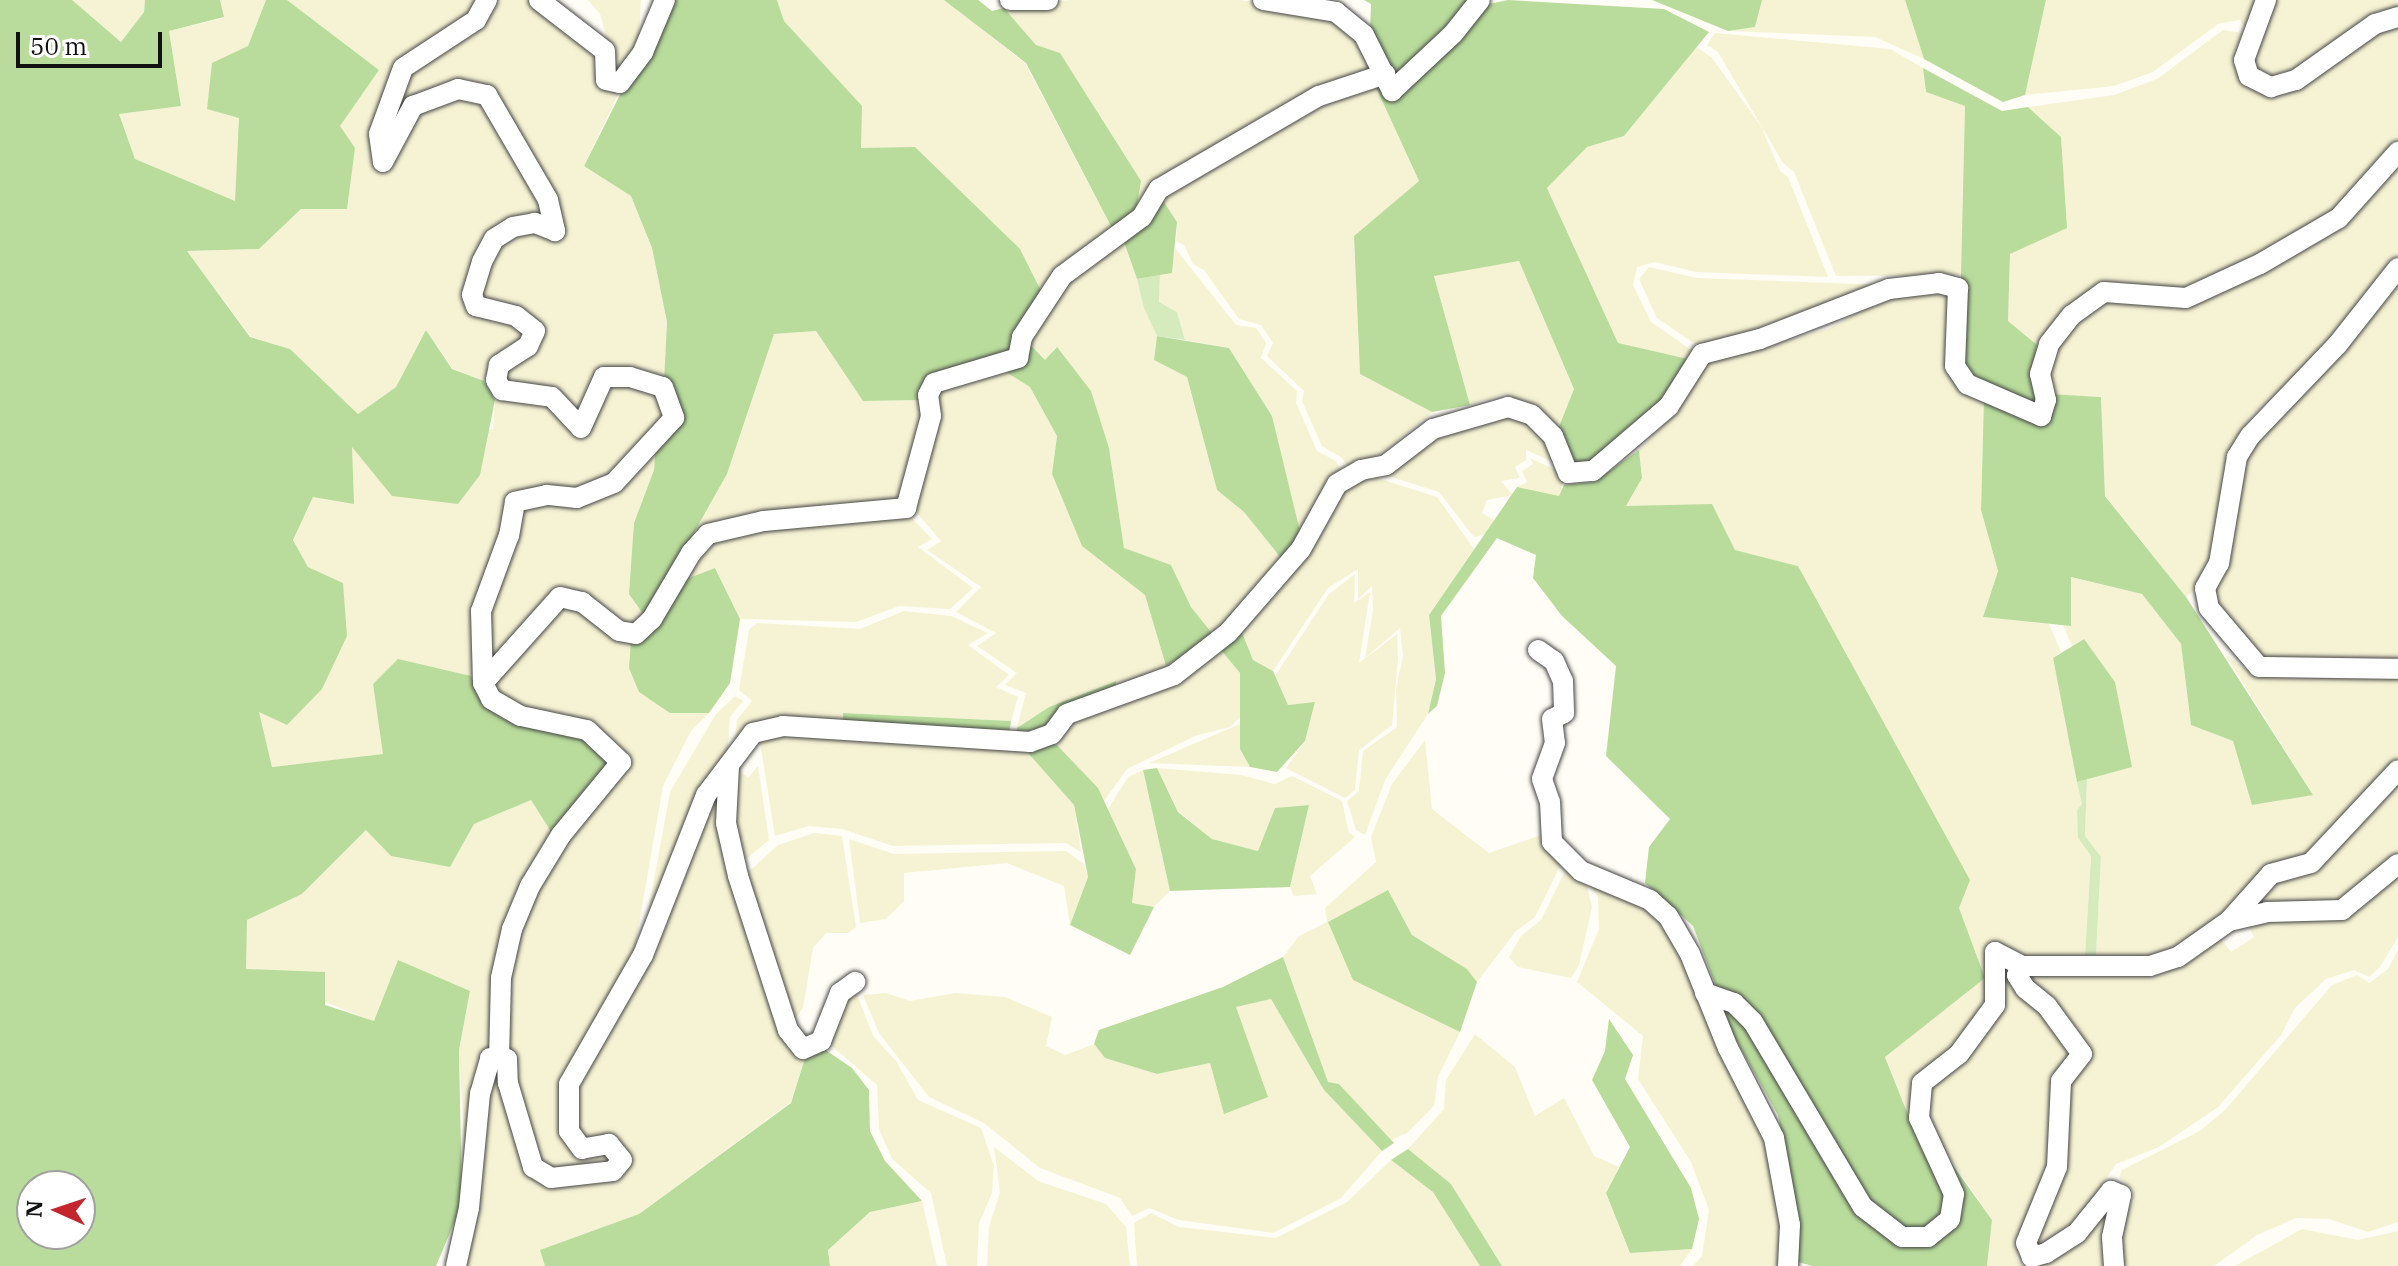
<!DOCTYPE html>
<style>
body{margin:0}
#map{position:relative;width:2398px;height:1266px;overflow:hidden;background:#fffdf5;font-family:"IBM Plex Serif",serif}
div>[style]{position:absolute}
.farmland>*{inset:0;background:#f6f3d4}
.green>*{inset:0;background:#d5ebbd}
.forest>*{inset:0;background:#b9dc9c}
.roads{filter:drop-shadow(0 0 2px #444) drop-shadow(0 0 2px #444)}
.minor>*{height:20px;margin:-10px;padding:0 10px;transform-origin:10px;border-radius:10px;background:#fff}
span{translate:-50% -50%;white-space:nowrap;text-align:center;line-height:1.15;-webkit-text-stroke:8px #fff;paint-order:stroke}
.north{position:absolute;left:16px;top:1170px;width:80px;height:80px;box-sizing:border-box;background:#fff;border:2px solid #a0a0a0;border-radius:50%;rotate:273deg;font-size:22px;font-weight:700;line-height:32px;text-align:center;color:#111}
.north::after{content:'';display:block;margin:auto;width:28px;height:36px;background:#c4262e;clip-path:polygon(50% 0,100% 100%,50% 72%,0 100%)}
.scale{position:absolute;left:16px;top:32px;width:146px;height:36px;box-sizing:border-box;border:4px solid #111;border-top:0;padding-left:10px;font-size:24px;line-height:28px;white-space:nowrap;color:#111;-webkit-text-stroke:6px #fff;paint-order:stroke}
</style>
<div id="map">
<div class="farmland">
<div style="clip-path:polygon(72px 0,145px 0,144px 12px,121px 42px)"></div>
<div style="clip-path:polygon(220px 0,266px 0,248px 46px,236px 202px,135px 159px,119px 114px,181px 106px,169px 31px,223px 18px)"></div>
<div style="clip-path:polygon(287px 0,482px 0,473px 17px,391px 77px,378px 107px,375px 141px,438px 100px,483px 98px,551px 225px,509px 223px,466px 296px,528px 330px,523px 344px,490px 362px,484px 381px,453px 369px,426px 330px,396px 387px,358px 414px,290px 349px,251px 337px,187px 251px,259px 249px,301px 209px,339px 126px,379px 70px)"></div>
<div style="clip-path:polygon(492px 0,535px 0,586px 38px,622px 86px,584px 166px,631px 196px,652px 248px,667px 322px,664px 380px,639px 369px,618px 367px,580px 421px,506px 387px,501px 369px,538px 336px,479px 301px,479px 285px,500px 243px,529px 228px,559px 237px,503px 109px,434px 90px,397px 135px,392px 101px,407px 69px)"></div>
<div style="clip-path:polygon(588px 0,641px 0,638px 50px,620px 73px,610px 76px,609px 45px,600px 14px)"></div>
<div style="clip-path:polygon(777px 0,944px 0,952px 5px,1025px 63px,1112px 228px,1044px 297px,861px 149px,861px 106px,784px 21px)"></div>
<div style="clip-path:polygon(1069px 0,1241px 0,1335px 14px,1381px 73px,1317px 94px,1136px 211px,1036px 45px,1004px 8px)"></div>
<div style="clip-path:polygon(1762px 0,1905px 0,1924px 59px,1875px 37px,1728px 31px,1755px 27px)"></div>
<div style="clip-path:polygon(2046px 0,2261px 0,2251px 33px,2239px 20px,2218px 24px,2153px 72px,2114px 86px,2025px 95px)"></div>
<div style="clip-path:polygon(2270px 0,2398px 0,2398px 10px,2291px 77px,2257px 76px,2250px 56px)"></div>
<div style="clip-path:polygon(2398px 20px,2398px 146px,2336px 214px,2188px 292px,2120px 289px,2052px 326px,2037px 345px,2008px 322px,2010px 254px,2061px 137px,2028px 107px,2114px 95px,2157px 79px,2223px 30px,2242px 33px,2247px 44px,2242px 59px,2273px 90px)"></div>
<div style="clip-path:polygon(1715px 33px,1890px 49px,1923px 68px,1926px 92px,1965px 105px,1963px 275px,1836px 276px,1794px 172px,1783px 163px,1718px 52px,1707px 45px)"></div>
<div style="clip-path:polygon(1697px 47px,1712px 58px,1761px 126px,1780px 171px,1788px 177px,1828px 277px,1696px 272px,1655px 262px,1637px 267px,1633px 285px,1651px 322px,1694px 352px,1688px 359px,1618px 344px,1547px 188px,1587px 147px,1624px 136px)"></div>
<div style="clip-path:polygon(1374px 83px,1419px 181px,1354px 236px,1360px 374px,1432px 412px,1384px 452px,1349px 469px,1342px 458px,1322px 446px,1302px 401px,1304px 391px,1267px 356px,1273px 343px,1261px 325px,1239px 319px,1204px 270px,1193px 264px,1184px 245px,1176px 241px,1177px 222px,1162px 199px,1199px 166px,1321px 97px)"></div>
<div style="clip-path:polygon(2398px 160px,2398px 256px,2378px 286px,2297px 375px,2250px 417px,2239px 439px,2214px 559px,2202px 583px,2186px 597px,2105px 495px,2101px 397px,2050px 394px,2044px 374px,2071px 324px,2106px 297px,2141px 302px,2265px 268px)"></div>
<div style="clip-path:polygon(1124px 242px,1157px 336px,1154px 360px,1187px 377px,1217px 490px,1244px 512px,1281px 558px,1215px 637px,1191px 607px,1171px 565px,1124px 549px,1109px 448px,1056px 347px,1046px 360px,1025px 339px,1064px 279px)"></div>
<div style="clip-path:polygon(1175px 248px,1236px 325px,1256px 328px,1266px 343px,1261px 358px,1297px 391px,1296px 403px,1317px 451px,1336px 461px,1343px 474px,1301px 535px,1272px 416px,1229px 348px,1185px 340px,1177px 312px,1159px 302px,1160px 275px,1172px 273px)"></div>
<div style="clip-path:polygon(1519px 261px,1574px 389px,1558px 429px,1545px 415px,1504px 394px,1470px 405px,1434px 275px)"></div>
<div style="clip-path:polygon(1649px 267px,1697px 278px,1884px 285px,1701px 348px,1657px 318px,1639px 279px)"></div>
<div style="clip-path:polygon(2398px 277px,2398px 667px,2260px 662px,2211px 592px,2242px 460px)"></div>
<div style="clip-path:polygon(1946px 291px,1984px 397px,1981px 510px,1998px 571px,1983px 617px,2049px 624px,2061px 652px,2053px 658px,2082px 804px,2078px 838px,2091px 856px,2085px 955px,2020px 960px,1990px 951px,1986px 997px,1910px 1120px,1885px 1056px,1985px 978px,1959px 908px,1798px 566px,1735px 550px,1626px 506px,1642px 478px,1639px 450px,1680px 408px,1707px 363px,1830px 328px,1889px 295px)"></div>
<div style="clip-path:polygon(816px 331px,863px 401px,923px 400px,926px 418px,903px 506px,688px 544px,727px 474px,774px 334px)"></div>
<div style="clip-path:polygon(1001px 369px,1030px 386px,1057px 436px,1052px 474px,1082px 545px,1145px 595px,1166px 666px,1157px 677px,1116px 691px,1116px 681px,1049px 707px,1017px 728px,1026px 693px,1005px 685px,1017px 673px,977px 646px,996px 633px,956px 612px,981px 587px,927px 550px,941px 541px,911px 506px,932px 394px)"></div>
<div style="clip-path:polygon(612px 382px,659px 391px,667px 419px,612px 478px,574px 495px,524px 492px,471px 676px,398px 660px,373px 684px,384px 754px,272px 767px,258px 711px,343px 583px,308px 567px,293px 540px,313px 497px,351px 446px,493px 429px,495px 400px,542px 402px,569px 423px)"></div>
<div style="clip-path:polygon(1491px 414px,1534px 421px,1560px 465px,1526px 450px,1526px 460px,1515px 467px,1520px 478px,1501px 481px,1513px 495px,1487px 500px,1482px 513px,1494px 520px,1488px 534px,1474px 537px,1439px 492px,1385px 475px,1434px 433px)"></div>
<div style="clip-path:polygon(656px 446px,654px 470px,634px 523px,646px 618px,627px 628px,571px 593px,488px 670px,485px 610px,518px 505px,577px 502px)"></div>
<div style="clip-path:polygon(1530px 458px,1564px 474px,1560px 497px,1517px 487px,1527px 482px,1522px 471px,1533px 464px)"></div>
<div style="clip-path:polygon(1361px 473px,1437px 497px,1474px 549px,1429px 615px,1436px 679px,1428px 714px,1385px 780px,1365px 835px,1356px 830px,1347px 801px,1359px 791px,1363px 751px,1397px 727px,1396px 688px,1403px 656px,1400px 628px,1365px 658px,1373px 610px,1372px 586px,1358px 599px,1358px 569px,1328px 588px,1273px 671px,1253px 660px,1241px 630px,1325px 512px)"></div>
<div style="clip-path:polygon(906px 512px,932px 539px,918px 547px,973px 588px,950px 609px,899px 606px,856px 622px,740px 619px,715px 568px,681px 581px,712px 537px)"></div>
<div style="clip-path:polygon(1355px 574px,1354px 603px,1370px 592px,1359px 663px,1397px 634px,1398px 658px,1392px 725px,1359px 750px,1355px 790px,1345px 798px,1286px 768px,1305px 741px,1315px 703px,1288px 705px,1275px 676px,1329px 594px)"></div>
<div style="clip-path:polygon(2070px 577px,2142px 594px,2181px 644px,2191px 725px,2233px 741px,2313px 795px,2225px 654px,2251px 673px,2398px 675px,2398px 758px,2307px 856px,2269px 865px,2206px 931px,2161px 958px,2096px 955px,2101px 858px,2085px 836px,2087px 779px,2132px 766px,2084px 639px,2072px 646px,2063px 625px,2071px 625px)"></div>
<div style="clip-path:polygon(562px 601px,631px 639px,670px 713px,709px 713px,691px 731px,663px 786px,632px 964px,600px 1017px,562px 1137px,615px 1158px,607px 1170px,552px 1172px,537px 1163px,504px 1052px,506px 976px,517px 930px,568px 835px,549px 718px,495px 695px,489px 684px)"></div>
<div style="clip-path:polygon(904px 611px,951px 616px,988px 633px,968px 645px,1009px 675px,996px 687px,1018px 697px,1011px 721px,844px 713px,843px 724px,735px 740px,737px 720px,752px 701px,739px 690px,749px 630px,757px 623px,860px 629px)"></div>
<div style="clip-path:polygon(1221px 650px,1240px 673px,1240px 717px,1230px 727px,1195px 736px,1127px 769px,1104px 801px,1056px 744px,1072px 718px)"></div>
<div style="clip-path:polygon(735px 696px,743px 701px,730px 717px,727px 757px,643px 940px,670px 792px,716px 714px)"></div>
<div style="clip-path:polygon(1240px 724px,1240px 749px,1250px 767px,1149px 763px)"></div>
<div style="clip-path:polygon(772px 734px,1017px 747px,1028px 753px,1074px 805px,1081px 852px,1066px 843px,893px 846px,842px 829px,809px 826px,775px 836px,760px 742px)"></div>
<div style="clip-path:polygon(1425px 740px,1432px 809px,1489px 853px,1544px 834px,1563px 860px,1535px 917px,1516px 931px,1477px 982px,1467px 969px,1412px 935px,1388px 890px,1354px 980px,1460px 1032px,1438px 1077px,1434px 1106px,1407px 1133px,1391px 1140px,1339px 1084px,1328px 1083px,1283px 957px,1299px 936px,1327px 922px,1325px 908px,1376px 862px,1371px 837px,1392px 784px)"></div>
<div style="clip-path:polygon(758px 766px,769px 840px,740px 864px,731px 822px,738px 768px,748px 778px)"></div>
<div style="clip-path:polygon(1157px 768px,1241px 775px,1275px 784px,1292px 776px,1342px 801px,1349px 833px,1355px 837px,1310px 876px,1317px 894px,1294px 896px,1290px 887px,1309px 805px,1275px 808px,1259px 851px,1212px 839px,1178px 811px)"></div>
<div style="clip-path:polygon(1143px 770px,1170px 891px,1154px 907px,1132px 903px,1136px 869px,1108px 809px,1128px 777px)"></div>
<div style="clip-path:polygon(2398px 777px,2398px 857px,2343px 904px,2239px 912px,2273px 878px,2316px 864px)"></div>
<div style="clip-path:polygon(723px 779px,780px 1033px,788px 1049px,806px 1055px,791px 1102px,639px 1214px,541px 1250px,545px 1266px,465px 1266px,493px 1070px,500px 1069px,529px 1173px,630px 1160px,575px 1134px,575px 1079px)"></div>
<div style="clip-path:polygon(531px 800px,555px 838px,538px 860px,465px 1152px,459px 1050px,470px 991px,375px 1022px,245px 969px,247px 920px,302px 894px,366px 830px,474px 824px)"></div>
<div style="clip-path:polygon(814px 833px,842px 836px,856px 927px,848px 933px,826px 933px,813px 948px,803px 1008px,791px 1024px,746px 874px,778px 845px)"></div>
<div style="clip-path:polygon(849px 839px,894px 854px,1066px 851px,1084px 864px,1088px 877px,1070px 925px,1064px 886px,1007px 863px,904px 873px,904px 901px,886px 919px,860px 923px)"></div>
<div style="clip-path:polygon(1569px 863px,1587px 887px,1592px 907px,1579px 965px,1571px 978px,1518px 967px,1509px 957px,1521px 936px,1541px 920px)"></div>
<div style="clip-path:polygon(2398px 870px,2398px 937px,2380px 967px,2369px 977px,2354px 970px,2326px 979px,2295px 1008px,2281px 1035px,2218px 1107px,2159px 1147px,2116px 1164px,2078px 1221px,2036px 1248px,2065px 1091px,2091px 1054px,2025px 979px,2038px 967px,2120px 972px,2220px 938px,2231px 952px,2254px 937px,2248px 925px,2266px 917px,2320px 916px)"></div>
<div style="clip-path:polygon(1586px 879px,1664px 917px,1770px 1139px,1786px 1226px,1784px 1266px,1693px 1266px,1702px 1256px,1709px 1210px,1691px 1162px,1638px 1079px,1643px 1036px,1577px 982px,1599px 929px,1598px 897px)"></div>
<div style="clip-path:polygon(2398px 950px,2398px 1222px,2368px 1232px,2329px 1219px,2296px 1218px,2257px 1235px,2214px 1266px,2124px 1266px,2117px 1233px,2134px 1201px,2133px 1190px,2119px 1178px,2122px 1170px,2200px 1131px,2226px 1109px,2332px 985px,2357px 975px,2369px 983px,2388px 969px)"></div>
<div style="clip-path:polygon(2000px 964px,2015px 990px,2042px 1009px,2073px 1053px,2051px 1165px,2020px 1243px,2016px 1258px,2023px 1266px,1987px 1266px,1992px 1220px,1926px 1122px,1926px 1091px,1976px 1043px)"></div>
<div style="clip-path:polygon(854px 987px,873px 1036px,896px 1061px,918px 1100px,981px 1128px,994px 1166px,992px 1193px,979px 1223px,977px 1266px,947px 1266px,931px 1193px,892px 1159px,879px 1129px,877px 1085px,824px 1039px)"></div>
<div style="clip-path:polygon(886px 993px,910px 1001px,955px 993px,1005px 997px,1052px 1017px,1046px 1046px,1065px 1055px,1094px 1044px,1106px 1058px,1157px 1074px,1210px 1063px,1225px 1114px,1236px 1007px,1271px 999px,1324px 1090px,1382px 1151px,1341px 1198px,1273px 1233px,1179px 1220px,1149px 1208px,1132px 1216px,1120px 1198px,1040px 1168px,984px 1123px,929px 1097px,879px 1033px,863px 995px)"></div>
<div style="clip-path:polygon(1475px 1034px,1515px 1067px,1535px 1116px,1564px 1098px,1594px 1156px,1619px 1167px,1606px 1193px,1630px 1253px,1692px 1249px,1680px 1266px,1502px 1266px,1451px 1184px,1408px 1149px,1444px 1109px,1446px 1080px)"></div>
<div style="clip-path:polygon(994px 1147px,1038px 1181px,1106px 1204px,1126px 1227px,1130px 1266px,987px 1266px,989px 1227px,1000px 1192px)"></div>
<div style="clip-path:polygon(1391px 1160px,1433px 1191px,1480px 1266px,1137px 1266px,1134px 1223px,1151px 1213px,1179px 1227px,1276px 1238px,1347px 1202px)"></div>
<div style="clip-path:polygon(922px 1201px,937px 1266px,830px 1266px,828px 1250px,870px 1212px)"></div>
<div style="clip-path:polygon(2112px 1201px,2109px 1266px,2025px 1266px,2037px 1265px)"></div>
<div style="clip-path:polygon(2302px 1229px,2358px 1240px,2398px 1231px,2398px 1266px,2235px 1266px)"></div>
</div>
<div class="green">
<div style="clip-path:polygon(1160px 275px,1159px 302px,1177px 312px,1185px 340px,1157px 336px,1144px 308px,1137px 279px)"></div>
<div style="clip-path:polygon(2087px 779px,2085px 836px,2101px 857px,2096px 955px,2085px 955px,2091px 856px,2078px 838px,2077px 810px,2082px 804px,2077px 782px)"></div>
</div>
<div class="forest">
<div style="clip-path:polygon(evenodd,0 0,72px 0,121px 42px,144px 12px,145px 0,220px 0,224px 17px,169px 31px,181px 106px,119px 114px,135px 159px,235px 201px,239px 118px,207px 109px,212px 63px,248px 46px,266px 0,287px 0,379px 70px,340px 126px,355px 148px,347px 209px,301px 209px,259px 249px,187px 251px,250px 337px,290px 349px,358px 414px,396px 387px,426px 330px,452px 369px,484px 381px,495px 400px,480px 475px,458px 504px,392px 496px,352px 447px,354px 504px,313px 497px,293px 540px,308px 567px,343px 583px,347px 636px,322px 689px,287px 725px,259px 712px,272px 767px,383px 754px,373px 684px,398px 659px,471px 676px,481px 700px,504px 719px,584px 735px,614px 762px,555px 838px,531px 800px,474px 824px,450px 867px,391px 856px,366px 830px,302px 894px,247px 920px,246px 969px,325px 972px,325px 1005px,374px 1021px,398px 960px,470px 991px,459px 1050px,462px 1204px,436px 1266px,0 1266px,0 0,32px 1186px,80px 1186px,80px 1234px,32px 1234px,32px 1186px)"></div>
<div style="clip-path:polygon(668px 0,777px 0,784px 21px,862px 106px,861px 148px,915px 147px,1020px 249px,1044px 297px,1015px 357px,923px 400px,863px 401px,816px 331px,774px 334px,727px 474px,646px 618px,629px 594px,634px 523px,654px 470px,656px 446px,680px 416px,664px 380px,667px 322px,652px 248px,631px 196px,584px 166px)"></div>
<div style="clip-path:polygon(944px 0,978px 0,992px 11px,1004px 8px,1036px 45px,1060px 53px,1141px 181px,1136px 211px,1112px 228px,1026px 63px)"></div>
<div style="clip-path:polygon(1364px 0,1472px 0,1395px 77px,1370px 32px,1371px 4px)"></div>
<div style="clip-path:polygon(1508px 0,1664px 9px,1709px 32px,1624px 136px,1587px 147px,1547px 188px,1618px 343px,1688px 359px,1663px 402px,1612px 453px,1572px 469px,1558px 429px,1574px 389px,1519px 261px,1434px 276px,1470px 405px,1432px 412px,1360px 374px,1354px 236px,1419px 181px,1374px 83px,1392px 92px,1479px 6px)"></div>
<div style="clip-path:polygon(1652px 0,1762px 0,1755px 27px,1728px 31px)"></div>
<div style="clip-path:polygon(1905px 0,2046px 0,2025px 95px,2003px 102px,1924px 59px)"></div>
<div style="clip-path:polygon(1923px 68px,2002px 111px,2028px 107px,2061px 137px,2067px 228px,2010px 254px,2008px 321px,2037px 345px,2033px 373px,2037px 411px,1970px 378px,1959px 362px,1965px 106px,1926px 92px)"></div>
<div style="clip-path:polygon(1162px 199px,1177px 222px,1172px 273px,1137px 279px,1124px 242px)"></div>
<div style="clip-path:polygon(1157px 336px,1229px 348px,1272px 416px,1301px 535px,1281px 558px,1244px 512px,1217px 490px,1187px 377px,1154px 360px)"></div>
<div style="clip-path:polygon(1025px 339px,1045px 360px,1057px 347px,1091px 391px,1109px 448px,1124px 548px,1171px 565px,1191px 607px,1215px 637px,1166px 666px,1145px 595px,1082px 546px,1052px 474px,1057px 436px,1030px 387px,1001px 369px)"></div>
<div style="clip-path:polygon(2050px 394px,2101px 397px,2105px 496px,2186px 597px,2313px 795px,2252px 805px,2233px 741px,2191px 725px,2181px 644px,2142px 594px,2071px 577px,2071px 626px,1983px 617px,1998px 571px,1981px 510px,1984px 397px,2021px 412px)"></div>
<div style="clip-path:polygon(1639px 450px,1642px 478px,1626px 506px,1712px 504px,1735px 550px,1798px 566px,1970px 880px,1959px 908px,1985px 978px,1885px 1057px,1922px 1150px,1948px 1195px,1944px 1216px,1927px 1230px,1904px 1231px,1869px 1201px,1777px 1044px,1717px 989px,1693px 926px,1645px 883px,1649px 847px,1670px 819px,1606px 756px,1616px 666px,1562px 616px,1533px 578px,1536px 555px,1497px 538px,1441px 616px,1445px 673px,1437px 706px,1428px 714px,1436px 679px,1429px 615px,1517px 487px,1559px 496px,1564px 485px,1594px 482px)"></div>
<div style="clip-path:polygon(715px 568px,740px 619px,730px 683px,709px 713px,670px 713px,639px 692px,629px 668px,631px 639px,681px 581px)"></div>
<div style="clip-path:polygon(1241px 630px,1253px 660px,1273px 671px,1288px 705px,1315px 702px,1305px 741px,1277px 772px,1250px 767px,1240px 749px,1240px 673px,1221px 650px)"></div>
<div style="clip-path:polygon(2084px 639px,2115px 682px,2132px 767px,2077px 782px,2053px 658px)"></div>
<div style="clip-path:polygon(1116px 681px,1116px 691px,1048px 730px,1016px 736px,1017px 728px,1049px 707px)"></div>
<div style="clip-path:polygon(843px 713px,1011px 721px,1009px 734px,843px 724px)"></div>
<div style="clip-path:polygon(1056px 744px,1098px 788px,1136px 869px,1132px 903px,1154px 907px,1130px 955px,1070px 925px,1088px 877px,1074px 805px,1028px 753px)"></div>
<div style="clip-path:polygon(1157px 768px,1178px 812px,1212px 839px,1258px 851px,1275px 808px,1309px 805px,1290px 887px,1170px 891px,1143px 770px)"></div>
<div style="clip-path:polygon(1388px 890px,1412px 935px,1467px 969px,1477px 982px,1460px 1032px,1353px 980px,1328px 922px)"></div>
<div style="clip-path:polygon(1283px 957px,1328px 1082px,1339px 1084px,1394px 1143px,1382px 1151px,1324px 1090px,1271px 999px,1236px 1007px,1268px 1097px,1224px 1114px,1210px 1063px,1157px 1074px,1105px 1058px,1094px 1044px,1099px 1030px,1223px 987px)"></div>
<div style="clip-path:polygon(1716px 1004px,1733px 1013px,1761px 1045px,1899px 1243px,1954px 1224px,1949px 1160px,1992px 1220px,1987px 1266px,1812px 1266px,1795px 1261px,1797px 1212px,1778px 1115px)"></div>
<div style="clip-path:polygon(1609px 1019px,1633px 1055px,1625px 1079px,1691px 1188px,1699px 1219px,1692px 1249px,1630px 1253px,1606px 1193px,1630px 1147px,1592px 1080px,1605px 1051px)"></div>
<div style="clip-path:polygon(824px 1049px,852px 1068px,869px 1090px,870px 1131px,885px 1161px,922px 1201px,870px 1212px,828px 1250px,830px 1266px,545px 1266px,540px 1250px,639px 1214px,791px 1103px,806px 1055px)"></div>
<div style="clip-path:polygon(1408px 1149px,1451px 1184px,1502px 1266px,1480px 1266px,1433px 1192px,1391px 1160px)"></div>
</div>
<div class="roads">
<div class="minor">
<div style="left:487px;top:0;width:23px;rotate:119deg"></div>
<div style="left:476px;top:20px;width:87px;rotate:146.7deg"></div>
<div style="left:403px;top:68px;width:70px;rotate:110deg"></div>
<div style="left:379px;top:134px;width:28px;rotate:82deg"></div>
<div style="left:383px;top:162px;width:64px;rotate:-61.8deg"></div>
<div style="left:413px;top:106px;width:48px;rotate:-20.7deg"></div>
<div style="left:458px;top:89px;width:30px;rotate:12deg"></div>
<div style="left:487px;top:95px;width:121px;rotate:59.8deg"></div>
<div style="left:548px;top:200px;width:32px;rotate:77deg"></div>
<div style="left:555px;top:231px;width:22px;rotate:-158deg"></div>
<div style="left:535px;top:223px;width:22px;rotate:170deg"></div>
<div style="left:513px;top:227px;width:22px;rotate:148deg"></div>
<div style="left:494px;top:239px;width:26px;rotate:118deg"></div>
<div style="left:482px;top:262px;width:34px;rotate:107deg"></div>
<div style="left:472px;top:295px;width:12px;rotate:70deg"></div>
<div style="left:476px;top:306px;width:41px;rotate:14deg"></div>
<div style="left:516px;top:316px;width:24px;rotate:38deg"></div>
<div style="left:535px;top:331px;width:17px;rotate:115deg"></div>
<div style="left:528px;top:346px;width:35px;rotate:147deg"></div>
<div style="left:499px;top:365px;width:15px;rotate:101deg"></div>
<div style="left:496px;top:380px;width:12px;rotate:59deg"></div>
<div style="left:502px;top:390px;width:50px;rotate:8deg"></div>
<div style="left:552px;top:397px;width:42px;rotate:46.9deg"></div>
<div style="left:581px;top:428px;width:56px;rotate:-65.7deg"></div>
<div style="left:604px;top:377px;width:26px"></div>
<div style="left:630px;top:377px;width:34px;rotate:17deg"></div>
<div style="left:663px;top:387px;width:33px;rotate:70deg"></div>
<div style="left:674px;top:418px;width:88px;rotate:132.7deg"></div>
<div style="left:614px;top:483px;width:40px;rotate:158deg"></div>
<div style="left:577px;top:498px;width:30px;rotate:-174deg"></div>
<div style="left:547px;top:495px;width:33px;rotate:168deg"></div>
<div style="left:515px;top:502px;width:34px;rotate:100deg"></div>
<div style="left:509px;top:535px;width:81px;rotate:110.2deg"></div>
<div style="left:481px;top:611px;width:72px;rotate:88.4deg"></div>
<div style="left:483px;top:683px;width:18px;rotate:63deg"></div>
<div style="left:491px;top:699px;width:34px;rotate:30deg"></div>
<div style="left:521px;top:716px;width:67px;rotate:12deg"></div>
<div style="left:587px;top:730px;width:47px;rotate:43.3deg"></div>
<div style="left:621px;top:762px;width:94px;rotate:129.4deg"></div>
<div style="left:561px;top:835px;width:60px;rotate:121.3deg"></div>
<div style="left:530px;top:886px;width:47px;rotate:112.7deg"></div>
<div style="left:512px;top:929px;width:50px;rotate:102.7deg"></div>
<div style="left:501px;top:978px;width:80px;rotate:91.4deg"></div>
<div style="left:539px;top:0;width:83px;rotate:37.7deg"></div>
<div style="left:605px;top:51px;width:29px;rotate:88deg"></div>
<div style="left:606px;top:80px;width:14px;rotate:12deg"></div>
<div style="left:620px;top:83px;width:39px;rotate:-53deg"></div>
<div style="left:643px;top:52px;width:56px;rotate:-67.1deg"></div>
<div style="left:1010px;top:0;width:38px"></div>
<div style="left:1263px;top:0;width:74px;rotate:9.3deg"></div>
<div style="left:1336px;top:12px;width:36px;rotate:39deg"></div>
<div style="left:1364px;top:35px;width:63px;rotate:63.4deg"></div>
<div style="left:1392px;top:91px;width:83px;rotate:-43.1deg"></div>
<div style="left:1453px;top:34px;width:43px;rotate:-51.5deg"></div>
<div style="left:2266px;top:0;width:64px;rotate:110.1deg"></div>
<div style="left:2244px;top:60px;width:17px;rotate:73deg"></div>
<div style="left:2249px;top:76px;width:25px;rotate:27deg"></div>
<div style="left:2271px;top:87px;width:26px;rotate:-16deg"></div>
<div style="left:2296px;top:80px;width:97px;rotate:-35.3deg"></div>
<div style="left:2375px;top:24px;width:24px;rotate:-17deg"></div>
<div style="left:2398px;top:268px;width:97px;rotate:128.3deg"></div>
<div style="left:2338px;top:344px;width:127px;rotate:133.7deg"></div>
<div style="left:2250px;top:436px;width:25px;rotate:122deg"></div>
<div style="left:2237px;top:457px;width:108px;rotate:99.6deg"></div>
<div style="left:2219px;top:563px;width:29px;rotate:119deg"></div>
<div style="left:2205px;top:588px;width:20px;rotate:79deg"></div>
<div style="left:2209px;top:608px;width:77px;rotate:49.7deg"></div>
<div style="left:2259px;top:667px;width:139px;rotate:0.8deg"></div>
<div style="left:1538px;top:650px;width:19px;rotate:35deg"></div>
<div style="left:1554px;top:661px;width:22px;rotate:66deg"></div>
<div style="left:1563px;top:681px;width:32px;rotate:88deg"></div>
<div style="left:1564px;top:713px;width:13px;rotate:153deg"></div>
<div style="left:1552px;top:719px;width:24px;rotate:83deg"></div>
<div style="left:1555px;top:743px;width:38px;rotate:110deg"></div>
<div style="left:1542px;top:779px;width:24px;rotate:71deg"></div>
<div style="left:1550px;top:802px;width:40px;rotate:87.1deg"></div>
<div style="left:1552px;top:842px;width:41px;rotate:45deg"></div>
<div style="left:1581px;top:871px;width:75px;rotate:22.8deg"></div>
<div style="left:1650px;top:900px;width:24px;rotate:42deg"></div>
<div style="left:1668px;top:916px;width:44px;rotate:59.9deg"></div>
<div style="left:1690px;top:954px;width:101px;rotate:68deg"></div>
<div style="left:1728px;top:1048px;width:101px;rotate:62.9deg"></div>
<div style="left:1774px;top:1138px;width:88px;rotate:79.6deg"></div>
<div style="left:1790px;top:1225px;width:41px;rotate:92.8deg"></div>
<div style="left:483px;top:683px;width:115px;rotate:-48.2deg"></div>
<div style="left:560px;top:597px;width:23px;rotate:13deg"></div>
<div style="left:582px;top:602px;width:47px;rotate:38.1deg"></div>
<div style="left:619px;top:631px;width:17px;rotate:10deg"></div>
<div style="left:636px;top:634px;width:22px;rotate:-43deg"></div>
<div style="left:652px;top:619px;width:77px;rotate:-59.4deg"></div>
<div style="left:691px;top:553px;width:25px;rotate:-48deg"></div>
<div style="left:708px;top:534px;width:57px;rotate:-13.1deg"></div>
<div style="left:764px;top:521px;width:143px;rotate:-5.2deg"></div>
<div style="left:906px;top:508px;width:95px;rotate:-74.8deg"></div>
<div style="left:931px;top:416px;width:21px;rotate:-98deg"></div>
<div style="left:928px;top:395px;width:13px;rotate:-63deg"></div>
<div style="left:934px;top:383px;width:88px;rotate:-16.6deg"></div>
<div style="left:1018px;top:358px;width:21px;rotate:-79deg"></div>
<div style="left:1022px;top:337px;width:73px;rotate:-56.7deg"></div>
<div style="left:1062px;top:276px;width:99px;rotate:-36.4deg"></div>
<div style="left:1142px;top:217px;width:33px;rotate:-59deg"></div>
<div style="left:1159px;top:189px;width:185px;rotate:-30.2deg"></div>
<div style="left:1319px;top:96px;width:70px;rotate:-18.4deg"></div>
<div style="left:729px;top:766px;width:57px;rotate:93deg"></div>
<div style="left:726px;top:823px;width:54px;rotate:77.2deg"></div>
<div style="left:738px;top:876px;width:162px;rotate:72deg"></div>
<div style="left:788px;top:1030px;width:24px;rotate:52deg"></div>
<div style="left:803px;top:1049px;width:20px;rotate:-24deg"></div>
<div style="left:821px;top:1041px;width:52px;rotate:-68.4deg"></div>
<div style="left:840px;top:993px;width:19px;rotate:-36deg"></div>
<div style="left:2229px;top:921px;width:39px;rotate:-13deg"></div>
<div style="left:2267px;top:912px;width:75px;rotate:-1.5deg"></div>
<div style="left:2342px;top:910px;width:72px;rotate:-39.4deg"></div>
<div style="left:1705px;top:993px;width:31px;rotate:19deg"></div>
<div style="left:1734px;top:1003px;width:27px;rotate:45deg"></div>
<div style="left:1753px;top:1022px;width:215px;rotate:59.3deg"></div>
<div style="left:1863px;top:1207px;width:49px;rotate:37.6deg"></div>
<div style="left:1902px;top:1237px;width:26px"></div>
<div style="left:1928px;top:1237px;width:28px;rotate:-39deg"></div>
<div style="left:1950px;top:1219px;width:25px;rotate:-81deg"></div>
<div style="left:1954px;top:1194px;width:84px;rotate:-114.7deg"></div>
<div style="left:1919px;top:1118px;width:35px;rotate:-85deg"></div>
<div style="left:1922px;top:1083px;width:47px;rotate:-38.1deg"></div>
<div style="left:1959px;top:1054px;width:61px;rotate:-53.7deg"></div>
<div style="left:1995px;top:1005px;width:53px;rotate:-90deg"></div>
<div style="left:1995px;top:952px;width:30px;rotate:27deg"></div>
<div style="left:456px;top:1266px;width:59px;rotate:-77.4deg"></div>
<div style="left:469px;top:1208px;width:115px;rotate:-84.5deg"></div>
<div style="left:480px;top:1094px;width:37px;rotate:-74deg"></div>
<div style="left:490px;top:1058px;width:17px;rotate:3deg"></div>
<div style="left:507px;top:1059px;width:24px;rotate:88deg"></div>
<div style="left:508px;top:1083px;width:88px;rotate:73.4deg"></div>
<div style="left:533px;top:1167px;width:21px;rotate:31deg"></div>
<div style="left:551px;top:1178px;width:62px;rotate:-6.4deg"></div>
<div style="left:613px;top:1171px;width:14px;rotate:-51deg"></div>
<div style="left:622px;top:1160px;width:21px;rotate:-129deg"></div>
<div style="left:609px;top:1144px;width:27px;rotate:170deg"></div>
<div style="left:582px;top:1149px;width:22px;rotate:-126deg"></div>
<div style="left:569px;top:1131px;width:47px;rotate:-90deg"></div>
<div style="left:569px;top:1084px;width:149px;rotate:-60.2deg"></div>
<div style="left:643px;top:955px;width:172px;rotate:-68.5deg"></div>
<div style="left:706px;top:795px;width:78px;rotate:-52.8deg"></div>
<div style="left:753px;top:733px;width:31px;rotate:-13deg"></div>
<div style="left:783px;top:726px;width:248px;rotate:3.7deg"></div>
<div style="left:1030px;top:742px;width:23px;rotate:-20deg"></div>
<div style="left:1052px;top:734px;width:25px;rotate:-53deg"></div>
<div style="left:1067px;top:714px;width:114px;rotate:-20deg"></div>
<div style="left:1174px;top:675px;width:68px;rotate:-37.9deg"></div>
<div style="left:1228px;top:633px;width:111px;rotate:-49deg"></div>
<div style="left:1301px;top:549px;width:74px;rotate:-61deg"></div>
<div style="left:1337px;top:484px;width:28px;rotate:-30deg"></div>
<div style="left:1361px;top:470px;width:25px;rotate:-11deg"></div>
<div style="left:1386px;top:465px;width:59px;rotate:-37.5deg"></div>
<div style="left:1433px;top:429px;width:78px;rotate:-16.3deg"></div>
<div style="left:1508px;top:407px;width:25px;rotate:18deg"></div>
<div style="left:1532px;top:415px;width:30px;rotate:45deg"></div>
<div style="left:1553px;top:436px;width:40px;rotate:68deg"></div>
<div style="left:1568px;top:473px;width:25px;rotate:-5deg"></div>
<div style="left:1593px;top:471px;width:100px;rotate:-40.5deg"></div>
<div style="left:1669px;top:406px;width:62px;rotate:-57.6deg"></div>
<div style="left:1702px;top:354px;width:60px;rotate:-14.5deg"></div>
<div style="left:1760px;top:339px;width:138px;rotate:-21.2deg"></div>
<div style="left:1889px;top:289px;width:50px;rotate:-6.8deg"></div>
<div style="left:1939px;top:283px;width:20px;rotate:15deg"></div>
<div style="left:1958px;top:288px;width:78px;rotate:92.2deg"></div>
<div style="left:1955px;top:366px;width:22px;rotate:56deg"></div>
<div style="left:1967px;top:384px;width:81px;rotate:23.4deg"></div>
<div style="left:2041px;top:416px;width:17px;rotate:-73deg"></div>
<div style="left:2046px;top:400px;width:27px;rotate:-103deg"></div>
<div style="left:2040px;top:374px;width:31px;rotate:-73deg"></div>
<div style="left:2049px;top:344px;width:37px;rotate:-52deg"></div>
<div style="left:2072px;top:315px;width:39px;rotate:-36deg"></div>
<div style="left:2104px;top:292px;width:82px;rotate:4.2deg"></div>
<div style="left:2186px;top:298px;width:81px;rotate:-24.7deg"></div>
<div style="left:2260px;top:264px;width:91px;rotate:-30.2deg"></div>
<div style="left:2339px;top:218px;width:89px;rotate:-48.2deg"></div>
<div style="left:2114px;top:1266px;width:29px;rotate:-94deg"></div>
<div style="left:2112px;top:1237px;width:43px;rotate:-77.9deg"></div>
<div style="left:2121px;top:1195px;width:11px;rotate:-158deg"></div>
<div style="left:2111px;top:1191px;width:54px;rotate:129deg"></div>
<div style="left:2077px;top:1233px;width:37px;rotate:147deg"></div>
<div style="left:2046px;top:1253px;width:15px;rotate:164deg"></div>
<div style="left:2032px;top:1257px;width:15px;rotate:-113deg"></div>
<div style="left:2026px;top:1243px;width:82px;rotate:-67.8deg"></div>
<div style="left:2057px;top:1167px;width:86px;rotate:-87.3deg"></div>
<div style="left:2061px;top:1081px;width:34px;rotate:-52deg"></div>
<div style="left:2082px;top:1054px;width:59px;rotate:-126.1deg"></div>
<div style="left:2047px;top:1006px;width:28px;rotate:-141deg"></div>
<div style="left:2025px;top:988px;width:15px;rotate:-122deg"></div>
<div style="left:2017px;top:975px;width:10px;rotate:-61deg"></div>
<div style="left:2022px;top:966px;width:128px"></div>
<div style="left:2150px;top:966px;width:29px;rotate:-18deg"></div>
<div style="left:2178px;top:957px;width:62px;rotate:-35.2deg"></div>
<div style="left:2229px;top:921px;width:63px;rotate:-48.2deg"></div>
<div style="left:2271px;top:874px;width:41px;rotate:-15.4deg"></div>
<div style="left:2311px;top:863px;width:127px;rotate:-46.9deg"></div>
</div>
</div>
<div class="north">N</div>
<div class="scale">50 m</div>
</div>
